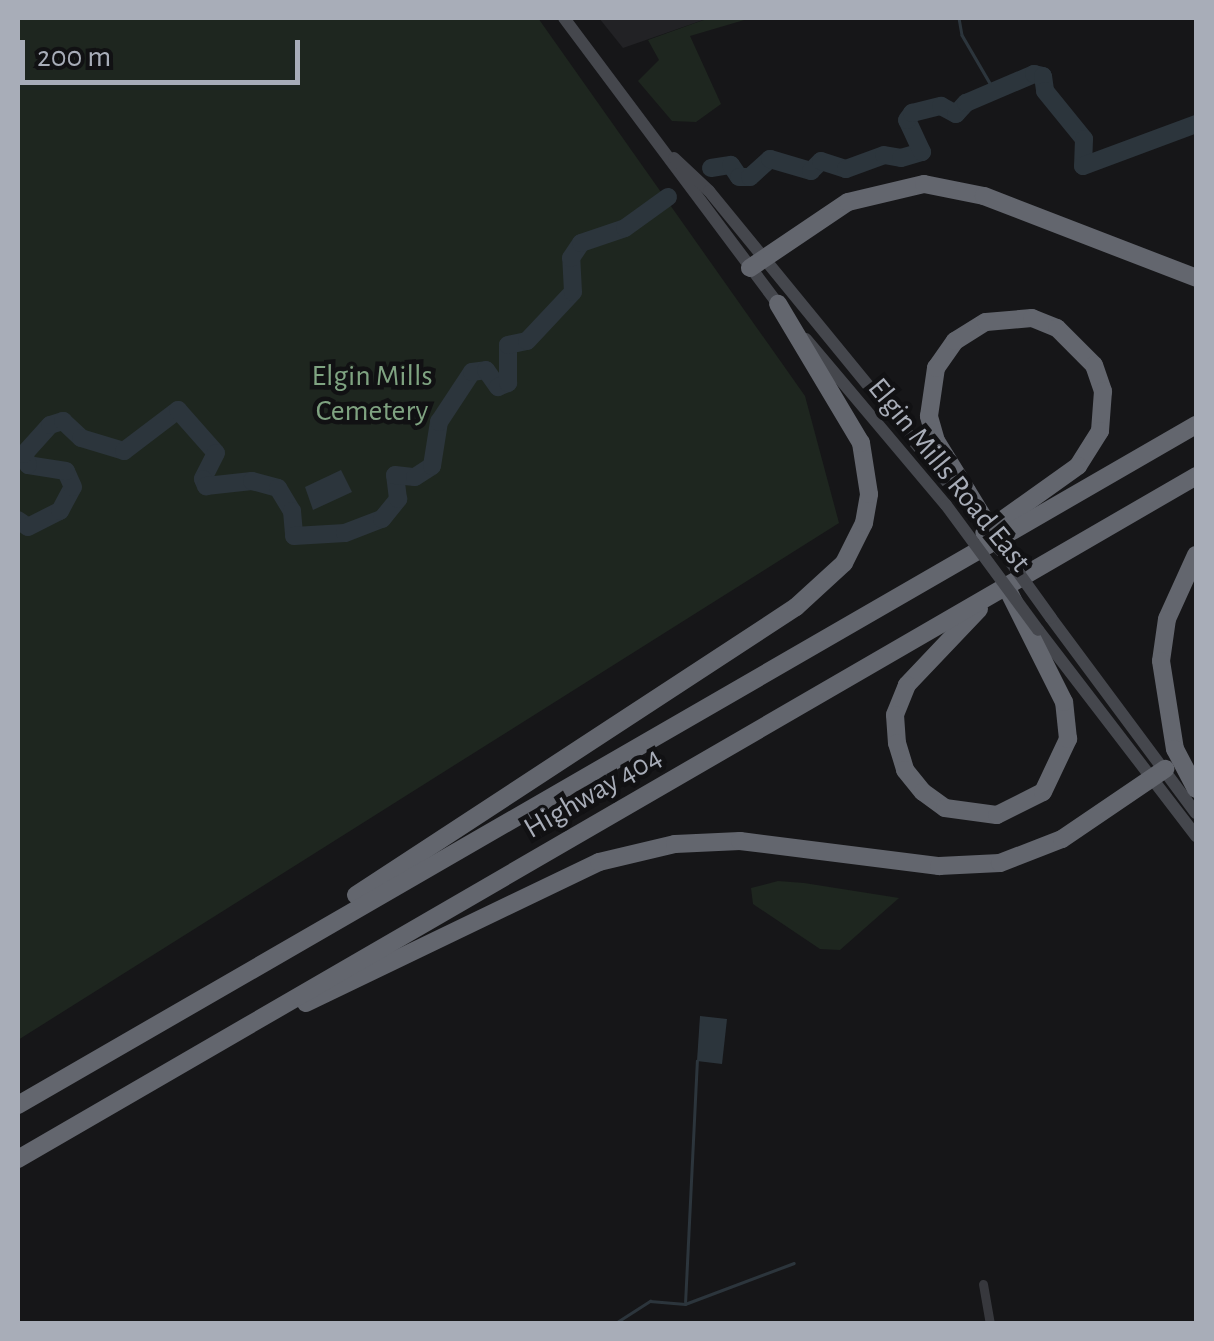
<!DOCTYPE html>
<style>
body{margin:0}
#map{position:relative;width:1214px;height:1341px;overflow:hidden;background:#161618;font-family:"Alegreya Sans",sans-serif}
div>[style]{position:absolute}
.built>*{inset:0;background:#222225}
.green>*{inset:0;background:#1e261f}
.water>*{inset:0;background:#2c353c}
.stream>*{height:2.5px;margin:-1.25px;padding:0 1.25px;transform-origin:1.25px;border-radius:1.25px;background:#2c353c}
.river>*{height:18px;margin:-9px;padding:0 9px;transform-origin:9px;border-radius:9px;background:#2c353c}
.minor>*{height:9px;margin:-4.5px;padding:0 4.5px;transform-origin:4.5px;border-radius:4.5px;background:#37383d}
.secondary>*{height:12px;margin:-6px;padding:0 6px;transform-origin:6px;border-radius:6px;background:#45474d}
.motorway>*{height:18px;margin:-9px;padding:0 9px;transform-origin:9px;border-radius:9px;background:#63666e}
.secondary-bridge>*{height:12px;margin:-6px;padding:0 6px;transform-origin:6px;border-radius:6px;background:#45474d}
.motorway-bridge>*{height:18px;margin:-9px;padding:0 9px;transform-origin:9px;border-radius:9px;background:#63666e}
span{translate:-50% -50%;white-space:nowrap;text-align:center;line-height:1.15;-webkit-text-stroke:9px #111113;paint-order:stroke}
.park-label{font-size:30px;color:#7fa381}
.street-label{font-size:30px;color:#a8adb8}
.frame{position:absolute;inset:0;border:20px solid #a8adb8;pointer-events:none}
.scale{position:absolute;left:20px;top:40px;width:280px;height:45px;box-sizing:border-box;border:5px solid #a8adb8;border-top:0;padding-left:12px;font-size:30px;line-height:35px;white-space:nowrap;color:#a8adb8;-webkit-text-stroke:8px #111113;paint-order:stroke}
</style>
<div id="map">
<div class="built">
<div style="clip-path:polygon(599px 18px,709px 18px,623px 48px)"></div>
</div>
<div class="green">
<div style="clip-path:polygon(18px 18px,538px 18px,805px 396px,839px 523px,18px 1040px)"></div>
<div style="clip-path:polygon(709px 18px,751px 18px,690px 36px,721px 104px,696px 122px,672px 121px,638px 81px,659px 60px,648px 40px)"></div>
<div style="clip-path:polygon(778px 881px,804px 883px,899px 898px,840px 950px,820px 949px,753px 904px,751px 888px)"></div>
</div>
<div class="water">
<div style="clip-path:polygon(341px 470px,352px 492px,313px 510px,305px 487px)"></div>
<div style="clip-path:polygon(700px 1016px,727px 1019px,722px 1064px,697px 1061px)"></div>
</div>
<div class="stream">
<div style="left:959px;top:18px;width:17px;rotate:80deg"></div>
<div style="left:962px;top:35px;width:64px;rotate:59.8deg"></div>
<div style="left:685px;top:1304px;width:243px;rotate:-87.2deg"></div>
<div style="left:614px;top:1324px;width:43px;rotate:-32.6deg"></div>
<div style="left:650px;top:1301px;width:35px;rotate:5deg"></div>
<div style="left:685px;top:1304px;width:116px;rotate:-20.6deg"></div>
</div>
<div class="river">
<div style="left:711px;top:168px;width:20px;rotate:-9deg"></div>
<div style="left:731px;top:165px;width:14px;rotate:56deg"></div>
<div style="left:739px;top:177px;width:11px"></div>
<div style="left:750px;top:177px;width:27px;rotate:-42deg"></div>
<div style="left:770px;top:159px;width:43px;rotate:16.3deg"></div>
<div style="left:811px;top:171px;width:14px;rotate:-45deg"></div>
<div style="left:821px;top:161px;width:26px;rotate:18deg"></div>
<div style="left:846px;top:169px;width:40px;rotate:-20.2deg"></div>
<div style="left:884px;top:155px;width:17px;rotate:10deg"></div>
<div style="left:901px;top:158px;width:22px;rotate:-16deg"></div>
<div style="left:922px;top:152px;width:35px;rotate:-115deg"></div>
<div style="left:907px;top:120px;width:9px;rotate:-54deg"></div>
<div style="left:912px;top:113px;width:30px;rotate:-14deg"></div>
<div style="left:941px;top:106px;width:17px;rotate:28deg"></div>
<div style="left:956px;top:114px;width:15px;rotate:-48deg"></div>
<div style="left:966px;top:103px;width:74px;rotate:-23.1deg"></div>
<div style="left:1034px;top:74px;width:9px;rotate:13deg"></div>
<div style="left:1043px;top:76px;width:15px;rotate:82deg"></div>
<div style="left:1045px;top:91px;width:62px;rotate:50.9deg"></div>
<div style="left:1084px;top:139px;width:27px;rotate:92deg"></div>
<div style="left:1083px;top:166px;width:121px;rotate:-20.4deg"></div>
<div style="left:18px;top:520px;width:12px;rotate:35deg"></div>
<div style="left:28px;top:527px;width:36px;rotate:-27deg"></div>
<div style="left:60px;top:511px;width:27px;rotate:-62deg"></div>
<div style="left:73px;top:487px;width:17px;rotate:-114deg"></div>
<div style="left:66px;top:471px;width:38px;rotate:-171deg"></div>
<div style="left:28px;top:465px;width:12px;rotate:-110deg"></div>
<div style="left:24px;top:454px;width:39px;rotate:-48deg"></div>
<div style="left:50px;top:425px;width:14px;rotate:-17deg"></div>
<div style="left:63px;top:421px;width:25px;rotate:43deg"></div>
<div style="left:81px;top:438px;width:45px;rotate:16.8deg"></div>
<div style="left:124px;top:451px;width:68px;rotate:-37.2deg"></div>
<div style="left:178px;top:410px;width:57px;rotate:48.5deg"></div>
<div style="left:216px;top:453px;width:29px;rotate:117deg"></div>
<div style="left:203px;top:479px;width:8px;rotate:67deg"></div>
<div style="left:206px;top:486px;width:46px;rotate:-6.2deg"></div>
<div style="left:252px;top:481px;width:27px;rotate:15deg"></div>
<div style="left:278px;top:488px;width:27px;rotate:59deg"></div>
<div style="left:292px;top:511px;width:25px;rotate:85deg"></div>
<div style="left:294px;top:536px;width:51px;rotate:-3.4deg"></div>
<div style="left:345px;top:533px;width:40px;rotate:-21deg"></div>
<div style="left:382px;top:519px;width:26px;rotate:-51deg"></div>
<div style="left:398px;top:499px;width:24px;rotate:-97deg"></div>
<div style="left:395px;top:475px;width:20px;rotate:6deg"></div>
<div style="left:415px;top:477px;width:20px;rotate:-33deg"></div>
<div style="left:432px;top:466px;width:45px;rotate:-81deg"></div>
<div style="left:439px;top:422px;width:60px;rotate:-56.6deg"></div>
<div style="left:472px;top:372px;width:14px;rotate:-8deg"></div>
<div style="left:486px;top:370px;width:21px;rotate:55deg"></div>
<div style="left:498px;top:387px;width:11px;rotate:-22deg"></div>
<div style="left:508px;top:383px;width:38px;rotate:-90deg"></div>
<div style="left:508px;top:345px;width:19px;rotate:-12deg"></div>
<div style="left:527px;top:341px;width:67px;rotate:-46.8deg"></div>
<div style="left:573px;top:292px;width:34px;rotate:-93deg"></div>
<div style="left:571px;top:258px;width:18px;rotate:-56deg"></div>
<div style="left:581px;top:243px;width:46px;rotate:-18.8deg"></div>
<div style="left:625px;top:228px;width:53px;rotate:-35.8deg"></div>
</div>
<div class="minor">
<div style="left:983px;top:1284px;width:41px;rotate:80.1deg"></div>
</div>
<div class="secondary">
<div style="left:564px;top:18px;width:362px;rotate:53.2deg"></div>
<div style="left:674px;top:158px;width:48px;rotate:43.3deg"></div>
<div style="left:709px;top:191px;width:394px;rotate:50.7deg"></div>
<div style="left:806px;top:339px;width:217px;rotate:49.9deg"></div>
<div style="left:1051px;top:618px;width:243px;rotate:53.4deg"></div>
<div style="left:1038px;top:630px;width:260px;rotate:52.5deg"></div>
</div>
<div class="motorway">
<div style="left:750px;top:268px;width:118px;rotate:-34deg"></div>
<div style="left:848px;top:202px;width:78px;rotate:-13.3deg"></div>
<div style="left:924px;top:184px;width:61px;rotate:11.3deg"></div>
<div style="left:984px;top:196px;width:227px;rotate:21.1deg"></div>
<div style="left:967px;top:491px;width:59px;rotate:-121.8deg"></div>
<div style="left:936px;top:441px;width:26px;rotate:-106deg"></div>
<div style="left:929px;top:416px;width:49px;rotate:-81.7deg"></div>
<div style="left:936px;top:368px;width:33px;rotate:-55deg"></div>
<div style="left:955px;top:341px;width:36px;rotate:-32deg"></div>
<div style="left:986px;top:322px;width:46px;rotate:-5deg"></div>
<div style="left:1032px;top:318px;width:27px;rotate:22deg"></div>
<div style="left:1057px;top:328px;width:52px;rotate:45deg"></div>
<div style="left:1094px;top:365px;width:28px;rotate:71deg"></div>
<div style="left:1103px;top:391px;width:40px;rotate:94.3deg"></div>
<div style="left:1100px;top:431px;width:41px;rotate:122.2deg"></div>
<div style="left:1078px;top:466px;width:115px;rotate:144.5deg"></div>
<div style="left:1196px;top:555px;width:70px;rotate:114.4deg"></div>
<div style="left:1167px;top:619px;width:42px;rotate:98.1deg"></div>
<div style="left:1161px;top:661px;width:89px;rotate:81deg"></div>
<div style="left:1175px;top:749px;width:45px;rotate:62.3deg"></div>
<div style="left:979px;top:609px;width:105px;rotate:133.5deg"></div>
<div style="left:907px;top:685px;width:32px;rotate:112deg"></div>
<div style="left:895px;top:715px;width:28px;rotate:86deg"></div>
<div style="left:897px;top:743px;width:28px;rotate:73deg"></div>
<div style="left:905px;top:770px;width:28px;rotate:51deg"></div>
<div style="left:923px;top:792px;width:27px;rotate:36deg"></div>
<div style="left:945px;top:808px;width:52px;rotate:7.7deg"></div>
<div style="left:997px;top:815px;width:51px;rotate:-26.6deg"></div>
<div style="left:1043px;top:792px;width:59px;rotate:-64.7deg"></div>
<div style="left:1068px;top:739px;width:37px;rotate:-96deg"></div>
<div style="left:1064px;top:702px;width:123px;rotate:-116.6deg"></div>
<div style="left:356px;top:895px;width:526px;rotate:-33.21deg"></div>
<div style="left:796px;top:607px;width:65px;rotate:-42.5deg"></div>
<div style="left:844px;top:563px;width:45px;rotate:-63.4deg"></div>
<div style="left:864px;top:523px;width:29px;rotate:-80deg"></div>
<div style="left:869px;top:494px;width:52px;rotate:-98.9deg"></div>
<div style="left:861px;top:443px;width:162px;rotate:-120.8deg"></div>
<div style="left:306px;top:1003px;width:325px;rotate:-25.7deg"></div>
<div style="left:599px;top:862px;width:78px;rotate:-13.3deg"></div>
<div style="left:675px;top:844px;width:65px;rotate:-2.6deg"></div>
<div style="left:740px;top:841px;width:201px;rotate:7.2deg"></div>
<div style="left:939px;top:866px;width:61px;rotate:-2.8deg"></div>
<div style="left:1000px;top:863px;width:66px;rotate:-21.2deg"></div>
<div style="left:1062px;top:839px;width:125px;rotate:-34.2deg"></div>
<div style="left:18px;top:1105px;width:1360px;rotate:-30deg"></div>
<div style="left:18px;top:1159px;width:1362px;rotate:-30.1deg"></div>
</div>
<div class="secondary-bridge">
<div style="left:946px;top:505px;width:155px;rotate:53.6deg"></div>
<div style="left:997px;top:543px;width:92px;rotate:54.2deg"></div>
</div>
<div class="motorway-bridge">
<div style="left:967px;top:491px;width:67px;rotate:58.4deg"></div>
</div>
<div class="park-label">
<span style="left:372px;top:393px">Elgin Mills<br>Cemetery</span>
</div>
<div class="street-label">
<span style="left:949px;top:475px;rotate:51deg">Elgin Mills Road East</span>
<span style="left:593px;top:793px;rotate:-30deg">Highway 404</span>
</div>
<div class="frame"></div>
<div class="scale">200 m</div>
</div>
